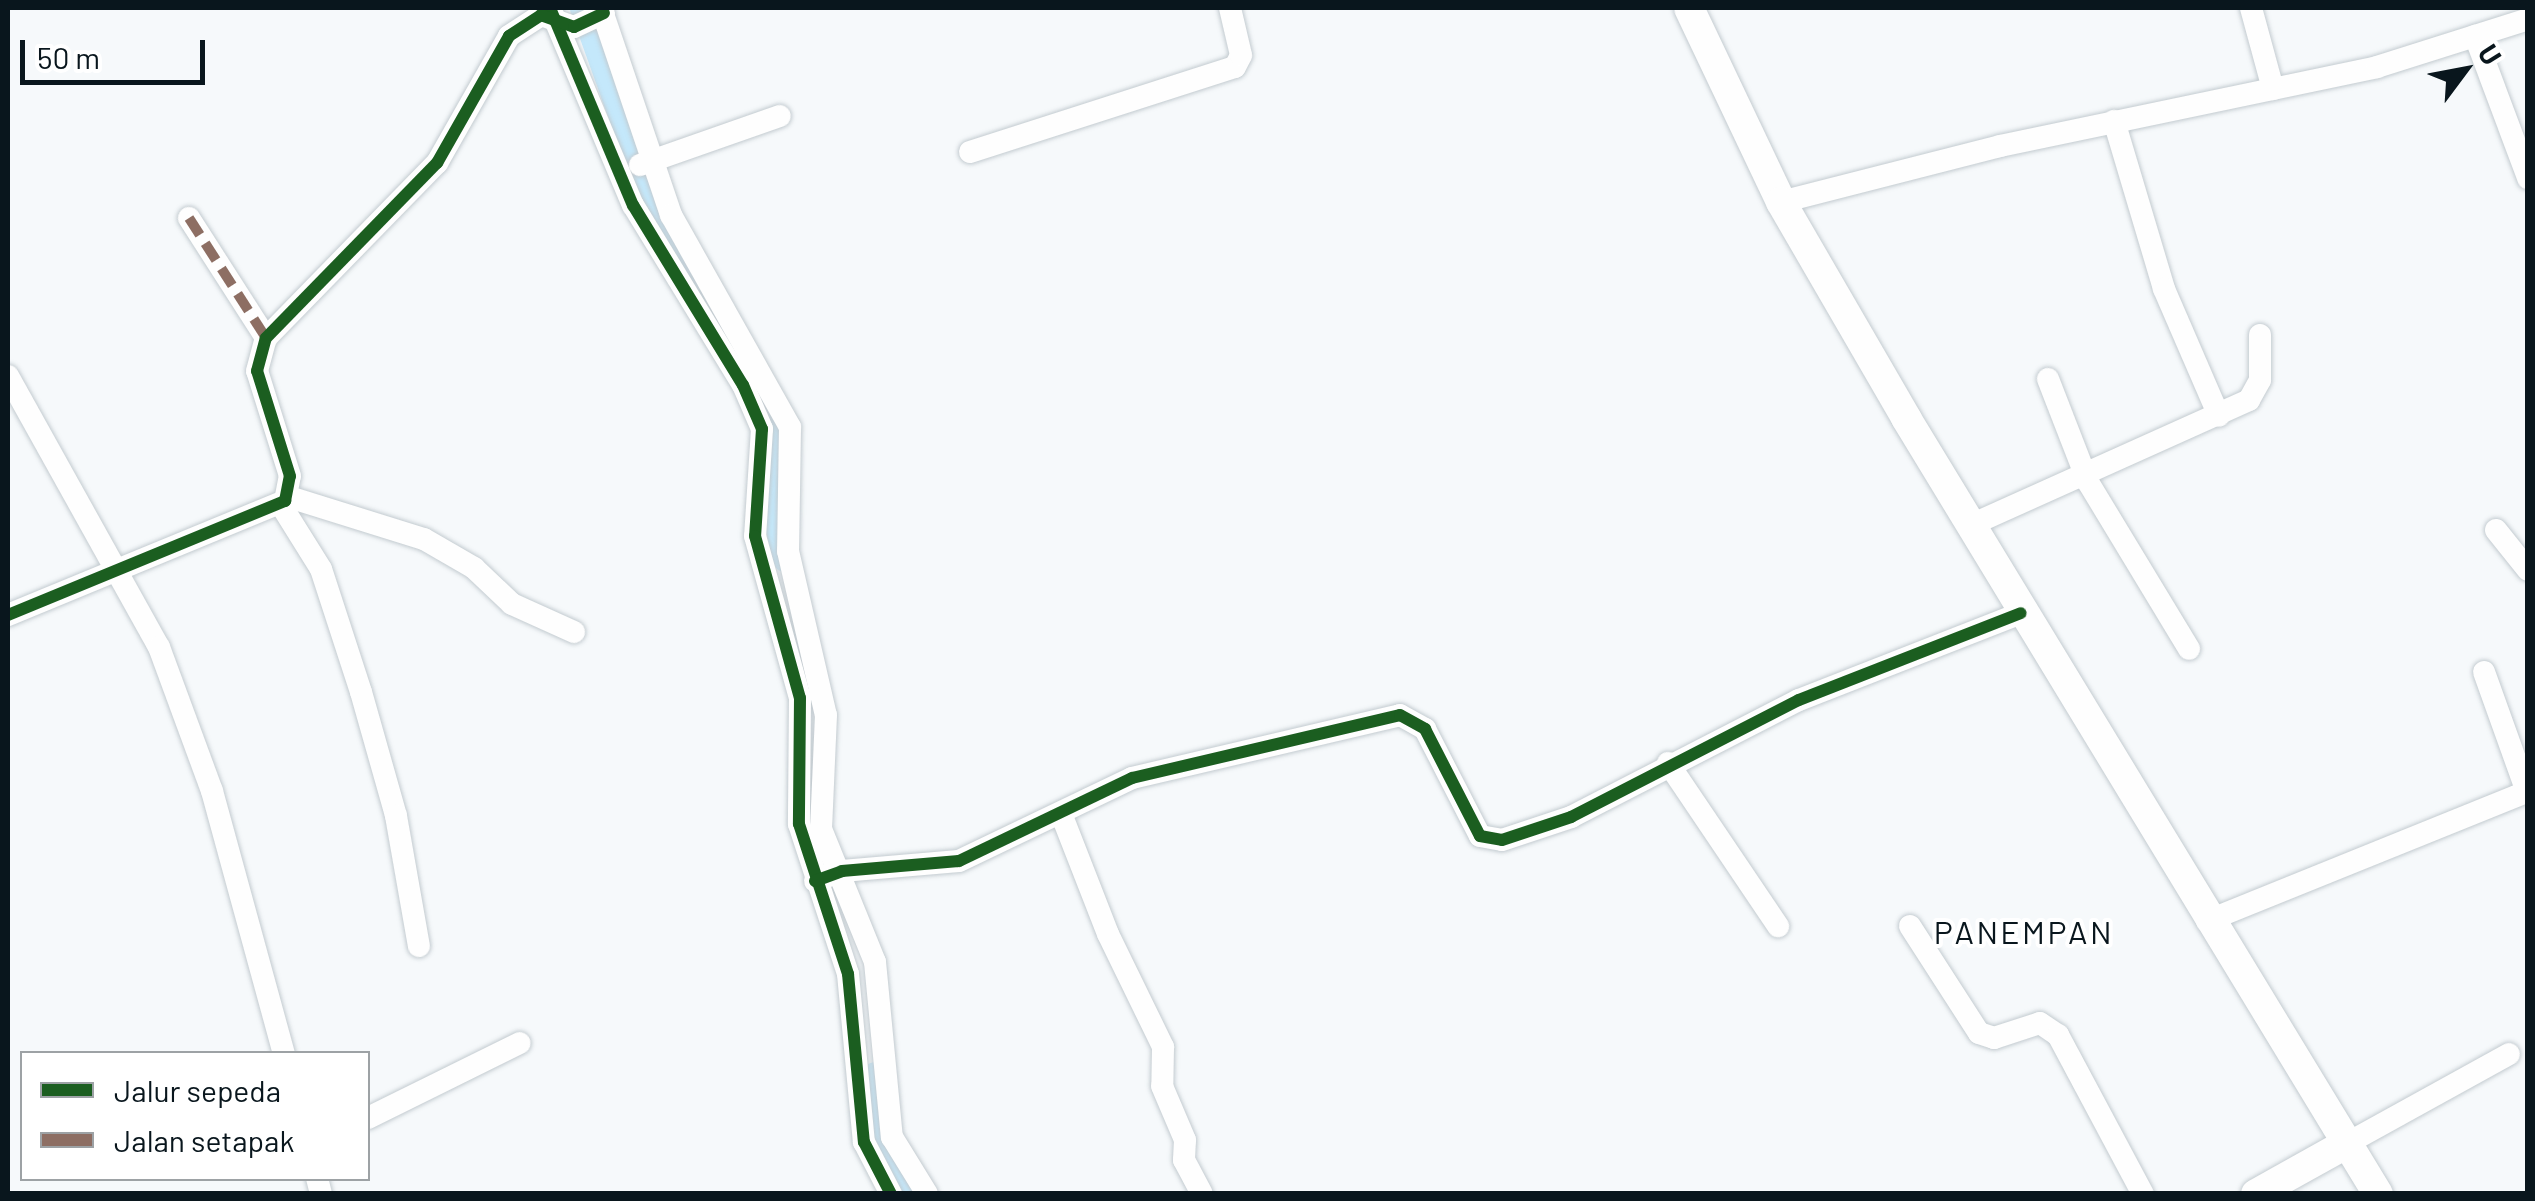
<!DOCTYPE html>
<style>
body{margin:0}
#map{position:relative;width:2535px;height:1201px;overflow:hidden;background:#f6f9fb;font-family:Barlow,sans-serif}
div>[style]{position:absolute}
.canal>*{height:25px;margin:-12.5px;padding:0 12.5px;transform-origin:12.5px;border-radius:12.5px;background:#c4e8fb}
.roads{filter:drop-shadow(0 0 2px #c3cbd0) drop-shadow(0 0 2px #c3cbd0)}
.street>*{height:22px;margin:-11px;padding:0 11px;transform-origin:11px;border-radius:11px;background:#fefefe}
.secondary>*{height:30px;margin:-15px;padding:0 15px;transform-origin:15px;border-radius:15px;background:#fefefe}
.quiet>*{height:10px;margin-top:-5px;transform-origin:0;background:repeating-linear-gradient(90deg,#8d6e63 0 20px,transparent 0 30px)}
.cycleway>*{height:12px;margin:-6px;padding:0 6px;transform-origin:6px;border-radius:6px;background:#1b5e20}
span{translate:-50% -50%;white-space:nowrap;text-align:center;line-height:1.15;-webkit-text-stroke:8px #fff;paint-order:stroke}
.quarter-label{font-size:32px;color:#09161d;letter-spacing:2.5px}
.frame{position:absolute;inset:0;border:10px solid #09161d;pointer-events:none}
.legend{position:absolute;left:20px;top:1051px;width:350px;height:130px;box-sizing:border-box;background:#fff;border:2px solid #9da2a5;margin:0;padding:12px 18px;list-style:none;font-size:30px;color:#09161d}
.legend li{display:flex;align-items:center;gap:20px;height:50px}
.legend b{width:50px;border:2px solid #9da2a5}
.north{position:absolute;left:2415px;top:20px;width:100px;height:100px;-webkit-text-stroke:8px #fff;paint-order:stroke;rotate:58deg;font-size:28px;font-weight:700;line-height:40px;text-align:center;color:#09161d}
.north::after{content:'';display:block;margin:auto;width:35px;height:45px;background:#09161d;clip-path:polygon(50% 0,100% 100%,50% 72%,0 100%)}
.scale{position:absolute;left:20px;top:40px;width:185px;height:45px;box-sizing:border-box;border:5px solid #09161d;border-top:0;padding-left:12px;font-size:30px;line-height:35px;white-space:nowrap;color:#09161d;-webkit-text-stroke:8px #fff;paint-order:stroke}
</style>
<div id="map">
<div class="canal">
<div style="left:582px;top:8px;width:222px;rotate:70.3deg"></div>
<div style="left:657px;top:217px;width:97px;rotate:58.9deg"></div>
<div style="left:764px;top:395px;width:59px;rotate:73.4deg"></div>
<div style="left:781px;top:452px;width:54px;rotate:99.6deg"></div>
<div style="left:772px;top:505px;width:56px;rotate:76.5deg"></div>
<div style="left:875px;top:1074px;width:57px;rotate:86deg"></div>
<div style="left:879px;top:1131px;width:71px;rotate:62.4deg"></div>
</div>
<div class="roads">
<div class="street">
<div style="left:550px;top:8px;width:214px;rotate:67.2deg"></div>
<div style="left:633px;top:205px;width:211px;rotate:58.6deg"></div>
<div style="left:743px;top:385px;width:48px;rotate:66.6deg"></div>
<div style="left:762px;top:429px;width:107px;rotate:93.7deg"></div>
<div style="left:755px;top:536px;width:168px;rotate:74.5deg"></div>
<div style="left:800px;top:698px;width:126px;rotate:90.5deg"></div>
<div style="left:799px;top:824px;width:158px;rotate:71.9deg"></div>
<div style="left:848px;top:974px;width:169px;rotate:84.6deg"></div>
<div style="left:864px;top:1142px;width:59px;rotate:62.6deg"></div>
<div style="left:601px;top:8px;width:219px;rotate:71.3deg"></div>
<div style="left:671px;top:215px;width:243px;rotate:60.7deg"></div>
<div style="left:790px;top:427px;width:124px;rotate:90.9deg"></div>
<div style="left:788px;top:551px;width:168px;rotate:77deg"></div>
<div style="left:826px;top:715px;width:114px;rotate:92.5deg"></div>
<div style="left:821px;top:829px;width:144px;rotate:67.9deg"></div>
<div style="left:875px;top:962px;width:176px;rotate:84.5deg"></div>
<div style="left:892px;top:1137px;width:67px;rotate:58.4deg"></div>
<div style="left:2251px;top:8px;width:84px;rotate:74.8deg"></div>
<div style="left:2475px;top:36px;width:152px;rotate:69.5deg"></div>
<div style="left:2114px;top:121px;width:175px;rotate:73.4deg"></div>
<div style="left:2164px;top:289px;width:138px;rotate:66.6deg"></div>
<div style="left:970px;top:152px;width:278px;rotate:-17.8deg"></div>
<div style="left:1235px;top:67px;width:13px;rotate:-63deg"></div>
<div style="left:1241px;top:55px;width:48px;rotate:-103.2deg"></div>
<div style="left:640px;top:165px;width:148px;rotate:-19.3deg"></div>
<div style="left:1781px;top:202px;width:226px;rotate:-14.3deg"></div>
<div style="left:2000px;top:146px;width:385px;rotate:-11.8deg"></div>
<div style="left:2377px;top:67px;width:158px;rotate:-17.6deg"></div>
<div style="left:189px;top:218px;width:143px;rotate:57.3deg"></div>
<div style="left:8px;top:376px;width:310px;rotate:60.9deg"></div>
<div style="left:159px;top:647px;width:153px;rotate:69.8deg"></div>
<div style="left:212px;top:791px;width:273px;rotate:74.7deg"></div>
<div style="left:2048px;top:379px;width:110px;rotate:68.8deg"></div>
<div style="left:2088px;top:482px;width:195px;rotate:58.8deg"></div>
<div style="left:289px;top:497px;width:141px;rotate:17.3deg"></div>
<div style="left:424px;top:539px;width:58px;rotate:30.1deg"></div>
<div style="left:474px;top:568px;width:52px;rotate:43.5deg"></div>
<div style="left:512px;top:604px;width:68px;rotate:24.3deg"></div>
<div style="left:281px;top:505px;width:75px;rotate:58deg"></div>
<div style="left:321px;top:569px;width:129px;rotate:72deg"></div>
<div style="left:361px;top:692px;width:129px;rotate:74.2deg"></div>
<div style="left:396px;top:816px;width:132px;rotate:80deg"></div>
<div style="left:1971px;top:525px;width:305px;rotate:-24.2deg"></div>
<div style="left:2249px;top:400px;width:23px;rotate:-61deg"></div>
<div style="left:2260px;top:380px;width:45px;rotate:-90deg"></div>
<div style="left:2496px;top:530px;width:51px;rotate:51.3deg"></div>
<div style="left:8px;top:615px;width:300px;rotate:-22.4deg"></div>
<div style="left:285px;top:501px;width:25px;rotate:-79deg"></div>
<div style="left:290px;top:476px;width:110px;rotate:-107.4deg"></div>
<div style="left:257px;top:371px;width:34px;rotate:-75deg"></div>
<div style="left:266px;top:338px;width:245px;rotate:-45.7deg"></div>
<div style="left:437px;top:163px;width:146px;rotate:-60.4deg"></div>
<div style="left:509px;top:36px;width:38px;rotate:-33deg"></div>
<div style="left:541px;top:15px;width:35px;rotate:20deg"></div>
<div style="left:574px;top:27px;width:33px;rotate:-25deg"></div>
<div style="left:2484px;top:672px;width:127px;rotate:70.3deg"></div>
<div style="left:1668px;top:763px;width:197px;rotate:56deg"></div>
<div style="left:1062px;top:816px;width:127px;rotate:68.7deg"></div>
<div style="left:1108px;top:934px;width:126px;rotate:64deg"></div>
<div style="left:1163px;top:1047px;width:39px;rotate:91deg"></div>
<div style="left:1162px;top:1086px;width:59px;rotate:66.9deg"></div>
<div style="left:1185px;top:1140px;width:20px;rotate:93deg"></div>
<div style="left:1184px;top:1160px;width:38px;rotate:62deg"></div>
<div style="left:815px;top:881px;width:29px;rotate:-20deg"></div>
<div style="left:842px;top:871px;width:117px;rotate:-4.9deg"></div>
<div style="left:959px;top:861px;width:192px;rotate:-25.6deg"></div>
<div style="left:1132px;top:778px;width:275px;rotate:-13.2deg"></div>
<div style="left:1400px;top:715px;width:29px;rotate:29deg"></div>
<div style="left:1425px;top:729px;width:120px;rotate:62.8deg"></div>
<div style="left:1480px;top:836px;width:22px;rotate:10deg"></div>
<div style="left:1502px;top:840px;width:73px;rotate:-18.4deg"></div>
<div style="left:1571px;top:817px;width:256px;rotate:-27.2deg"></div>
<div style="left:1799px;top:700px;width:238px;rotate:-21.4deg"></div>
<div style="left:2207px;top:921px;width:346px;rotate:-22deg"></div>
<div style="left:1910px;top:926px;width:127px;rotate:57.2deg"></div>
<div style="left:1979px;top:1033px;width:16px;rotate:18deg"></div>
<div style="left:1994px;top:1038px;width:48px;rotate:-18.1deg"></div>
<div style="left:2040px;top:1023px;width:22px;rotate:34deg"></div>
<div style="left:2058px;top:1035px;width:180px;rotate:61.9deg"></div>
<div style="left:368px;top:1118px;width:169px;rotate:-26.3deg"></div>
<div style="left:2346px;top:1144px;width:186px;rotate:-28.9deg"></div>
<div style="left:317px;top:1178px;width:16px;rotate:76deg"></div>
</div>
<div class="secondary">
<div style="left:1689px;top:8px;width:215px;rotate:64.6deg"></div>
<div style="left:1781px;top:202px;width:250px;rotate:59.9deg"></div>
<div style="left:1906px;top:418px;width:908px;rotate:58.69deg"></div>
<div style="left:2256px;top:1194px;width:103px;rotate:-29.1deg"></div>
</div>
</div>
<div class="quiet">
<div style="left:189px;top:218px;width:143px;rotate:57.3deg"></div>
</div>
<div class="cycleway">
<div style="left:550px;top:8px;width:214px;rotate:67.2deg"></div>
<div style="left:633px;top:205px;width:211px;rotate:58.6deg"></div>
<div style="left:743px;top:385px;width:48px;rotate:66.6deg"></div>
<div style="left:762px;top:429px;width:107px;rotate:93.7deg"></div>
<div style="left:755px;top:536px;width:168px;rotate:74.5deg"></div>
<div style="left:800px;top:698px;width:126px;rotate:90.5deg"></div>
<div style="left:799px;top:824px;width:158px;rotate:71.9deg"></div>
<div style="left:848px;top:974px;width:169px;rotate:84.6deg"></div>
<div style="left:864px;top:1142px;width:59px;rotate:62.6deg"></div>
<div style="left:8px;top:615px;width:300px;rotate:-22.4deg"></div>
<div style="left:285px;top:501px;width:25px;rotate:-79deg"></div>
<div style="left:290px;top:476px;width:110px;rotate:-107.4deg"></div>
<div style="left:257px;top:371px;width:34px;rotate:-75deg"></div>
<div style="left:266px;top:338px;width:245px;rotate:-45.7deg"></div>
<div style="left:437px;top:163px;width:146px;rotate:-60.4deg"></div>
<div style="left:509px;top:36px;width:38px;rotate:-33deg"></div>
<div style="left:541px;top:15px;width:35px;rotate:20deg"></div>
<div style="left:574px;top:27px;width:33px;rotate:-25deg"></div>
<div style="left:815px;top:881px;width:29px;rotate:-20deg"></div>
<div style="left:842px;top:871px;width:117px;rotate:-4.9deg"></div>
<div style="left:959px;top:861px;width:192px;rotate:-25.6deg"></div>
<div style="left:1132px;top:778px;width:275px;rotate:-13.2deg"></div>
<div style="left:1400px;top:715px;width:29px;rotate:29deg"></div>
<div style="left:1425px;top:729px;width:120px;rotate:62.8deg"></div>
<div style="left:1480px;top:836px;width:22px;rotate:10deg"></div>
<div style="left:1502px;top:840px;width:73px;rotate:-18.4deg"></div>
<div style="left:1571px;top:817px;width:256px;rotate:-27.2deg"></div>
<div style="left:1799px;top:700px;width:238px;rotate:-21.4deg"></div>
</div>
<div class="quarter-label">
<span style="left:2024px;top:931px">PANEMPAN</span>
</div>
<div class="frame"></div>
<ul class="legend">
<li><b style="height:12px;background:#1b5e20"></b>Jalur sepeda</li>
<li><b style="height:12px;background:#8d6e63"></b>Jalan setapak</li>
</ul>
<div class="north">U</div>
<div class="scale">50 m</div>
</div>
